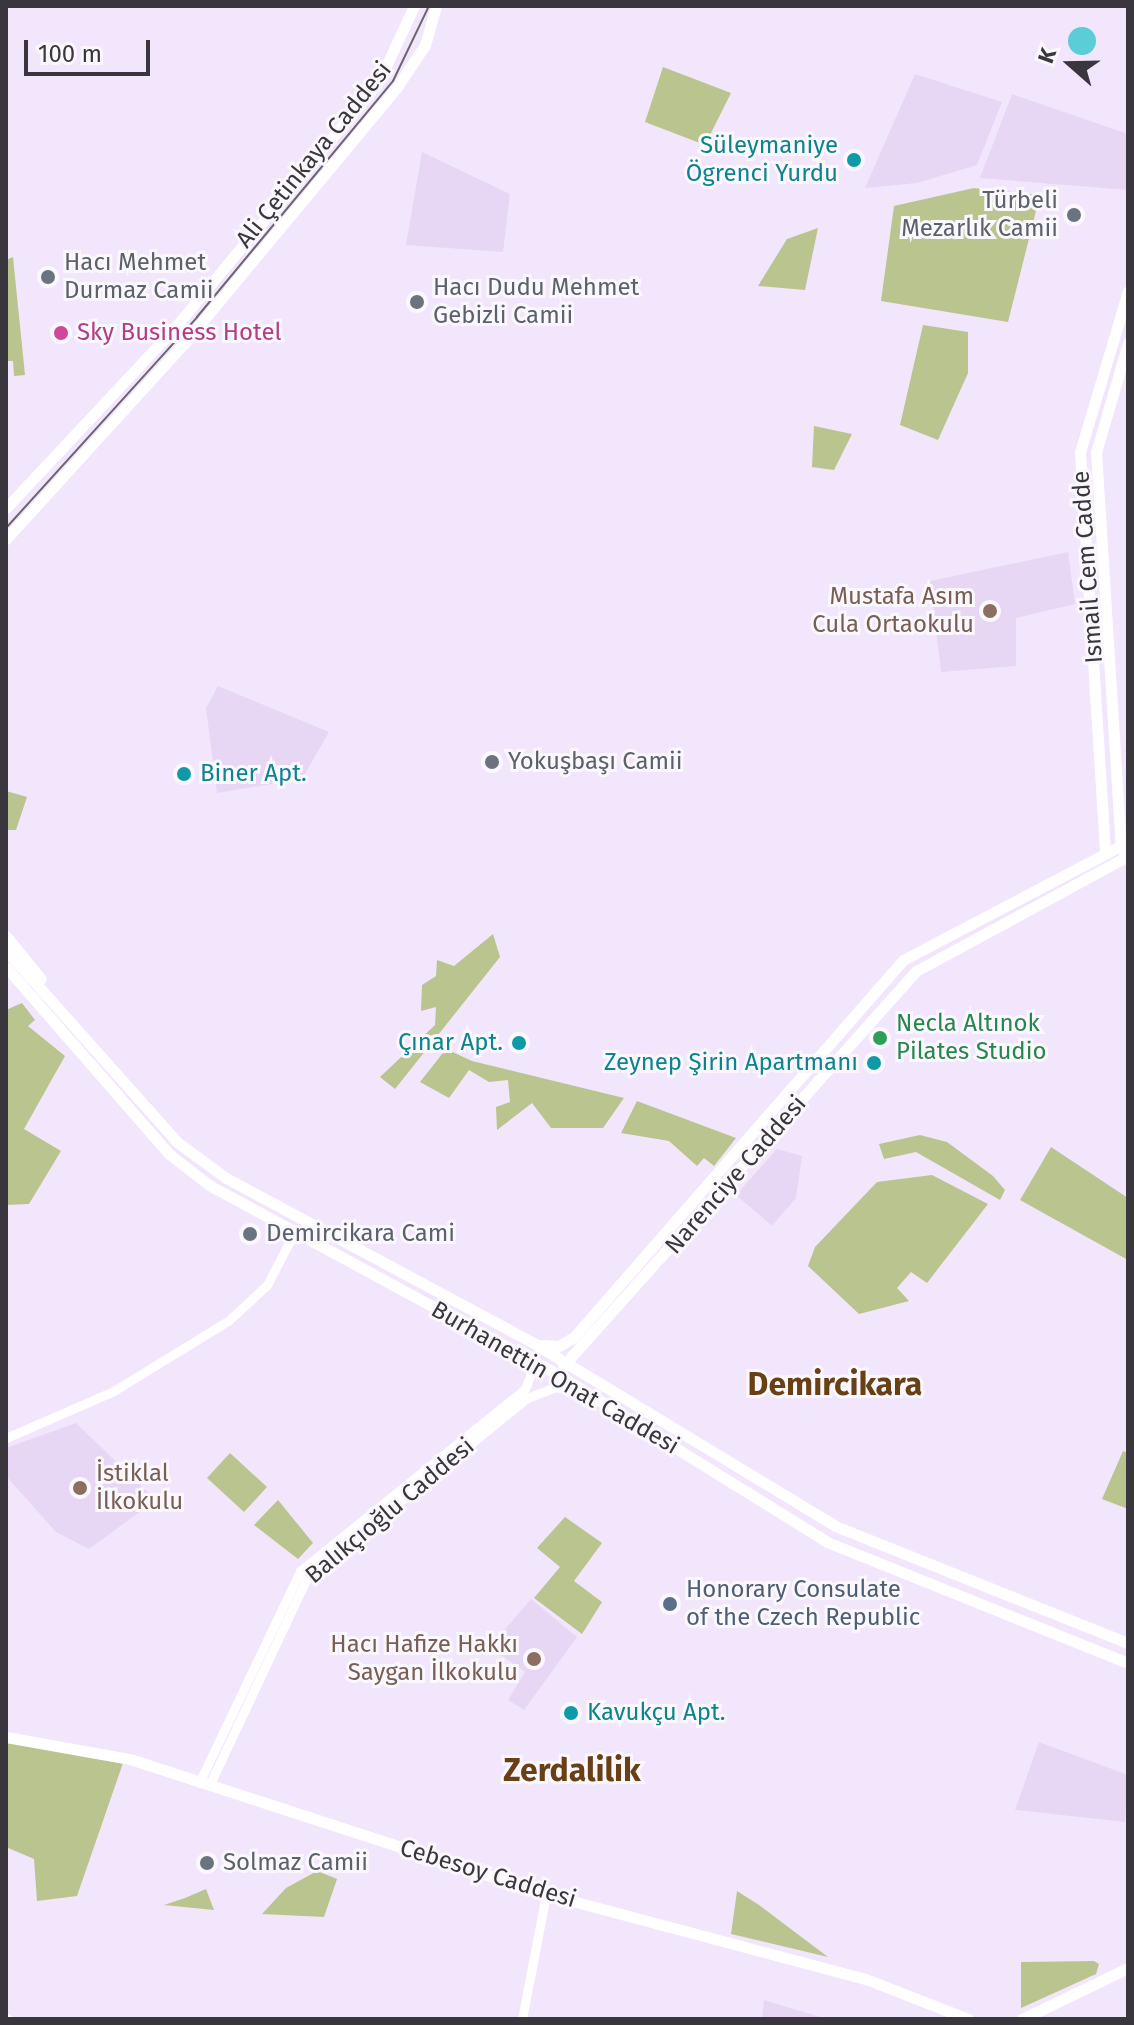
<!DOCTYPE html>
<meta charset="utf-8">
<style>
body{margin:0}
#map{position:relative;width:1134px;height:2025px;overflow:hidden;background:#f2e6fc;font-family:"Fira Sans",sans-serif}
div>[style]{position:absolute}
.built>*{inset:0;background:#e7d7f4}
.green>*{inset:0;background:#bac48f}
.water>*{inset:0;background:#5acdd6}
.round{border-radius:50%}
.minor>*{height:9px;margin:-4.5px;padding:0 4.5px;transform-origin:4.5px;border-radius:4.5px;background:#fff}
.major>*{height:11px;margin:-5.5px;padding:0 5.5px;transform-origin:5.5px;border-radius:5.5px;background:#fff}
.tram>*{height:2px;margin:-1px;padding:0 1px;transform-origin:1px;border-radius:1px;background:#6c6571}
.dots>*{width:22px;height:22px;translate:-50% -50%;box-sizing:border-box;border:4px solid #faf8fc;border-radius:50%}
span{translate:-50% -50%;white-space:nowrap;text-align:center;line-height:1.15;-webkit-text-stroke:6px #faf8fc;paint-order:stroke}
.culture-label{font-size:24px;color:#0d838f}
.right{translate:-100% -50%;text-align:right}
.left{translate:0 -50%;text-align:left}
.street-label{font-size:24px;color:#3a363e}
.worship-label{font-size:24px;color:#5b616d}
.hotel-label{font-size:24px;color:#b23c85}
.education-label{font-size:24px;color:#785e54}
.leisure-label{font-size:24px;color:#27864d}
.service-label{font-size:24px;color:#4e5e75}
.district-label{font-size:32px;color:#693f16;font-weight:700}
.frame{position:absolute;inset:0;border:8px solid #3a363e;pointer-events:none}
.north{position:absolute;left:1030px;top:24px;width:80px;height:80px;-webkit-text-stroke:6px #faf8fc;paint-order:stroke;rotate:290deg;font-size:22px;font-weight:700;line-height:32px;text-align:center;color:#3a363e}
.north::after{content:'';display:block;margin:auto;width:28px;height:36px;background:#3a363e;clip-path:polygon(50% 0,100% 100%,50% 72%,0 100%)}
.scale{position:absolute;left:24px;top:40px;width:126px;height:36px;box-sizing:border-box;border:4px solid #3a363e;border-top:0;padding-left:10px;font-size:24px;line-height:28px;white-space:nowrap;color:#3a363e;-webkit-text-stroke:6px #faf8fc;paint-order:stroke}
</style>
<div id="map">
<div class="built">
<div style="clip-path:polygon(915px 74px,1002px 102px,977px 165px,917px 183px,865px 188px)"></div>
<div style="clip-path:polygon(1012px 94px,1128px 134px,1128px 190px,980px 178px)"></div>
<div style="clip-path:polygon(422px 152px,510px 194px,503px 252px,406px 245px)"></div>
<div style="clip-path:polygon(1068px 552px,1075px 604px,1016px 618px,1016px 666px,941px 672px,930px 581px)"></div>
<div style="clip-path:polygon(218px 686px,329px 732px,302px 779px,217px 793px,206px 708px)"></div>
<div style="clip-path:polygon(777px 1149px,802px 1156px,796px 1198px,772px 1226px,736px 1195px)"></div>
<div style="clip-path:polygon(76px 1423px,156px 1500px,89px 1549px,56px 1532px,6px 1476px,6px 1448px)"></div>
<div style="clip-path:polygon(531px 1599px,577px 1637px,524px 1710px,508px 1700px,525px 1672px,490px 1647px)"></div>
<div style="clip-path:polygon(1039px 1742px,1128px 1775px,1125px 1822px,1015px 1810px)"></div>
<div style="clip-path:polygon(764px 2000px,827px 2019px,762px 2019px)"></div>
</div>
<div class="green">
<div style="clip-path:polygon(663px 67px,731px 93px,705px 145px,645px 122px)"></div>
<div style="clip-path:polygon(974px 188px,1040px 195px,1008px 322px,881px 301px,894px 206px)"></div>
<div style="clip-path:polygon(818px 228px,805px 290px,758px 286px,787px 239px)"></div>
<div style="clip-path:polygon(13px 257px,25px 375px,14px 376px,13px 361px,6px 361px,6px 260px)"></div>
<div style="clip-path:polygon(923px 325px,968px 332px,968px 373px,938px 440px,900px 425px)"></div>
<div style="clip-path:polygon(814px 426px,852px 434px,834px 470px,812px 467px)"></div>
<div style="clip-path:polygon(6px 791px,27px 797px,16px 830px,6px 830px)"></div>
<div style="clip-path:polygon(493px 934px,500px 957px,395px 1089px,380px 1077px,435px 1025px,436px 1007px,421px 1011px,422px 985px,436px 976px,437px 960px,454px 966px)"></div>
<div style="clip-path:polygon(22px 1003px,35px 1020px,28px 1026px,65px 1056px,24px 1129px,61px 1151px,29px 1204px,6px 1205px,6px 1010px)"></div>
<div style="clip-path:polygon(446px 1049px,472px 1061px,624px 1098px,603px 1128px,551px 1128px,532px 1103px,497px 1130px,496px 1107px,510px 1102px,508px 1080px,489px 1082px,469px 1070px,449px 1098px,420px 1082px)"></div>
<div style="clip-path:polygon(637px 1101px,736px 1138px,714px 1166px,704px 1158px,697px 1166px,669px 1141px,621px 1133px)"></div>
<div style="clip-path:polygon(920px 1135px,947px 1142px,993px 1176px,1005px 1190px,1000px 1200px,916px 1152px,884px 1159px,879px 1144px)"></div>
<div style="clip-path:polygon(1051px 1147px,1128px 1198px,1128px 1260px,1020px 1200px)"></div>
<div style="clip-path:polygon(932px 1175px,988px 1204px,927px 1283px,911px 1272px,897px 1288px,909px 1301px,859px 1314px,808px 1266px,815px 1247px,877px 1182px)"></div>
<div style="clip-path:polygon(1123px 1451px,1128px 1453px,1128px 1509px,1102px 1499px)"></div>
<div style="clip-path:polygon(230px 1453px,267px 1487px,244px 1512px,207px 1478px)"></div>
<div style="clip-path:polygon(278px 1500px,313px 1543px,298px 1559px,254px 1525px)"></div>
<div style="clip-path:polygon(565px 1517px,602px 1543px,574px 1581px,602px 1602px,582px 1634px,534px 1598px,560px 1567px,537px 1548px)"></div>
<div style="clip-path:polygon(7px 1741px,123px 1763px,77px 1896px,37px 1901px,34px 1859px,6px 1847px)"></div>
<div style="clip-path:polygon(317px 1871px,337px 1879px,324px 1917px,262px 1914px,286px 1888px)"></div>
<div style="clip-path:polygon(206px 1889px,214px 1910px,164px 1905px,185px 1898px)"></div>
<div style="clip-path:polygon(737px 1891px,759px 1905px,828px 1957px,731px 1934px)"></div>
<div style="clip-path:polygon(1021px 1962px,1094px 1961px,1099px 1964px,1096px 1974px,1021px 2008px)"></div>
</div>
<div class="water">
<div class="round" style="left:1068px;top:27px;width:28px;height:28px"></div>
</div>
<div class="minor">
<div style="left:6px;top:1438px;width:116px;rotate:-23.5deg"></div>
<div style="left:112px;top:1392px;width:136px;rotate:-31.5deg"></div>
<div style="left:228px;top:1321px;width:53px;rotate:-42.7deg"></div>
<div style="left:267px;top:1285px;width:61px;rotate:-62.6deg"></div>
<div style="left:199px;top:1783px;width:235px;rotate:-64.5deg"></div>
<div style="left:300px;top:1571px;width:289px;rotate:-39deg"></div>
<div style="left:525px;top:1389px;width:17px;rotate:-69deg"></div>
<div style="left:531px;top:1373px;width:17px;rotate:-115deg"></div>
<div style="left:209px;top:1786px;width:232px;rotate:-64.8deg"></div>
<div style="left:308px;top:1576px;width:282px;rotate:-39.1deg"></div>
<div style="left:527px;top:1398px;width:30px;rotate:-21deg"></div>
<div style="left:555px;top:1387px;width:23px;rotate:10deg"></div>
<div style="left:6px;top:2018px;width:2px;rotate:27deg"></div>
<div style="left:522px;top:2019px;width:127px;rotate:-79.1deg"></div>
</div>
<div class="major">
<div style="left:6px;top:508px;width:250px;rotate:-46.9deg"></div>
<div style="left:177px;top:325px;width:317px;rotate:-50.4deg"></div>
<div style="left:379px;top:81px;width:83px;rotate:-65deg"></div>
<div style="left:6px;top:539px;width:269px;rotate:-47.7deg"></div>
<div style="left:187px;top:340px;width:329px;rotate:-50.3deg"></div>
<div style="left:397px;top:87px;width:50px;rotate:-56.3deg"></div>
<div style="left:425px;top:45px;width:41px;rotate:-74.2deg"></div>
<div style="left:1121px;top:849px;width:398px;rotate:-93.6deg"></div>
<div style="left:1096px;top:452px;width:114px;rotate:-73.6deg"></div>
<div style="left:1105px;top:851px;width:400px;rotate:-93.6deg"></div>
<div style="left:1080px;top:452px;width:168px;rotate:-73.4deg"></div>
<div style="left:6px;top:936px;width:55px;rotate:50.9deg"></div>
<div style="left:6px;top:950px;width:257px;rotate:48.3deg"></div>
<div style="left:177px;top:1142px;width:61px;rotate:36.3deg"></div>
<div style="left:226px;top:1178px;width:351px;rotate:28.2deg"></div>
<div style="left:535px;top:1344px;width:351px;rotate:31.2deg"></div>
<div style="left:835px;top:1526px;width:315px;rotate:21.8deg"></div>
<div style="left:6px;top:967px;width:247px;rotate:48.9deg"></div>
<div style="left:168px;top:1153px;width:52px;rotate:38deg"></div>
<div style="left:209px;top:1185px;width:388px;rotate:28.5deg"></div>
<div style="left:550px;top:1370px;width:326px;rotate:31.8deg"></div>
<div style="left:827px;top:1542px;width:324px;rotate:21.9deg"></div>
<div style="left:540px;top:1345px;width:19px;rotate:3deg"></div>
<div style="left:559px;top:1346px;width:17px;rotate:-31deg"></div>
<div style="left:574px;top:1337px;width:500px;rotate:-48.89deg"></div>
<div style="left:903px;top:960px;width:254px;rotate:-27.7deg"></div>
<div style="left:563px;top:1366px;width:530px;rotate:-48.21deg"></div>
<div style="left:916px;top:971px;width:241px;rotate:-28.5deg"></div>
<div style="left:6px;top:1737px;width:126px;rotate:10.1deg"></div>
<div style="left:130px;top:1759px;width:437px;rotate:18deg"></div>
<div style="left:546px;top:1894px;width:331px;rotate:14.9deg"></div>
<div style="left:866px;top:1979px;width:110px;rotate:21.4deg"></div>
<div style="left:1022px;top:2019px;width:118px;rotate:-25.7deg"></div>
</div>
<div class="tram">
<div style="left:6px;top:528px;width:285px;rotate:-47.8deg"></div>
<div style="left:197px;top:317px;width:307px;rotate:-50.3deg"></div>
<div style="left:393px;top:81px;width:83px;rotate:-64.4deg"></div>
</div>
<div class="dots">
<div style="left:854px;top:160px;background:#0f9aa8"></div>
<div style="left:1074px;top:215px;background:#6b7280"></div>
<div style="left:48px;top:277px;background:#6b7280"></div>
<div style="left:417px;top:302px;background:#6b7280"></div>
<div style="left:61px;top:333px;background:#d1479c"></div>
<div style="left:990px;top:611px;background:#8d6e63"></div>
<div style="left:492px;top:762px;background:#6b7280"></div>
<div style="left:184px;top:774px;background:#0f9aa8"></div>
<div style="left:880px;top:1038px;background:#2e9e5b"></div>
<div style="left:519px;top:1043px;background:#0f9aa8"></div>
<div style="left:874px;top:1063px;background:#0f9aa8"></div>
<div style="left:250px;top:1234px;background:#6b7280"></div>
<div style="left:80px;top:1488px;background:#8d6e63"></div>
<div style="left:670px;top:1604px;background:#5c6f8a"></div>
<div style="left:534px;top:1659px;background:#8d6e63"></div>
<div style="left:571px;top:1713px;background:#0f9aa8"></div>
<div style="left:207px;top:1863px;background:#6b7280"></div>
</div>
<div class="culture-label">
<span class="right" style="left:838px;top:160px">Süleymaniye<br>Ögrenci Yurdu</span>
<span class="left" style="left:200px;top:774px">Biner Apt.</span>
<span class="right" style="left:503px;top:1043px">Çınar Apt.</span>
<span class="right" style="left:858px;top:1063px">Zeynep Şirin Apartmanı</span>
<span class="left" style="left:587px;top:1713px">Kavukçu Apt.</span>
</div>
<div class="street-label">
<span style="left:314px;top:155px;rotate:-51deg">Ali Çetinkaya Caddesi</span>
<span style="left:1088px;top:567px;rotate:-94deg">Ismail Cem Cadde</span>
<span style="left:736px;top:1175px;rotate:-49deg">Narenciye Caddesi</span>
<span style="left:555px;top:1378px;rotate:30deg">Burhanettin Onat Caddesi</span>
<span style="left:390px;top:1511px;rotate:-40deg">Balıkçıoğlu Caddesi</span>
<span style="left:488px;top:1874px;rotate:17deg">Cebesoy Caddesi</span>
</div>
<div class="worship-label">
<span class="right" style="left:1058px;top:215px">Türbeli<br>Mezarlık Camii</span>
<span class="left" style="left:64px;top:277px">Hacı Mehmet<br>Durmaz Camii</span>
<span class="left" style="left:433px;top:302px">Hacı Dudu Mehmet<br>Gebizli Camii</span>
<span class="left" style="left:508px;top:762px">Yokuşbaşı Camii</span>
<span class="left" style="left:266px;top:1234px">Demircikara Cami</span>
<span class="left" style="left:223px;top:1863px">Solmaz Camii</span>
</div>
<div class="hotel-label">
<span class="left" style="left:77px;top:333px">Sky Business Hotel</span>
</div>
<div class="education-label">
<span class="right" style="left:974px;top:611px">Mustafa Asım<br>Cula Ortaokulu</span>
<span class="left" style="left:96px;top:1488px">İstiklal<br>İlkokulu</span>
<span class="right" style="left:518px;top:1659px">Hacı Hafize Hakkı<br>Saygan İlkokulu</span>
</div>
<div class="leisure-label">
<span class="left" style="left:896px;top:1038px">Necla Altınok<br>Pilates Studio</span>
</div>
<div class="service-label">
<span class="left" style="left:686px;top:1604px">Honorary Consulate<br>of the Czech Republic</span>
</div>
<div class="district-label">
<span style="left:835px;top:1384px">Demircikara</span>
<span style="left:572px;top:1770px">Zerdalilik</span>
</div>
<div class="frame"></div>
<div class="north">K</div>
<div class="scale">100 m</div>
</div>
